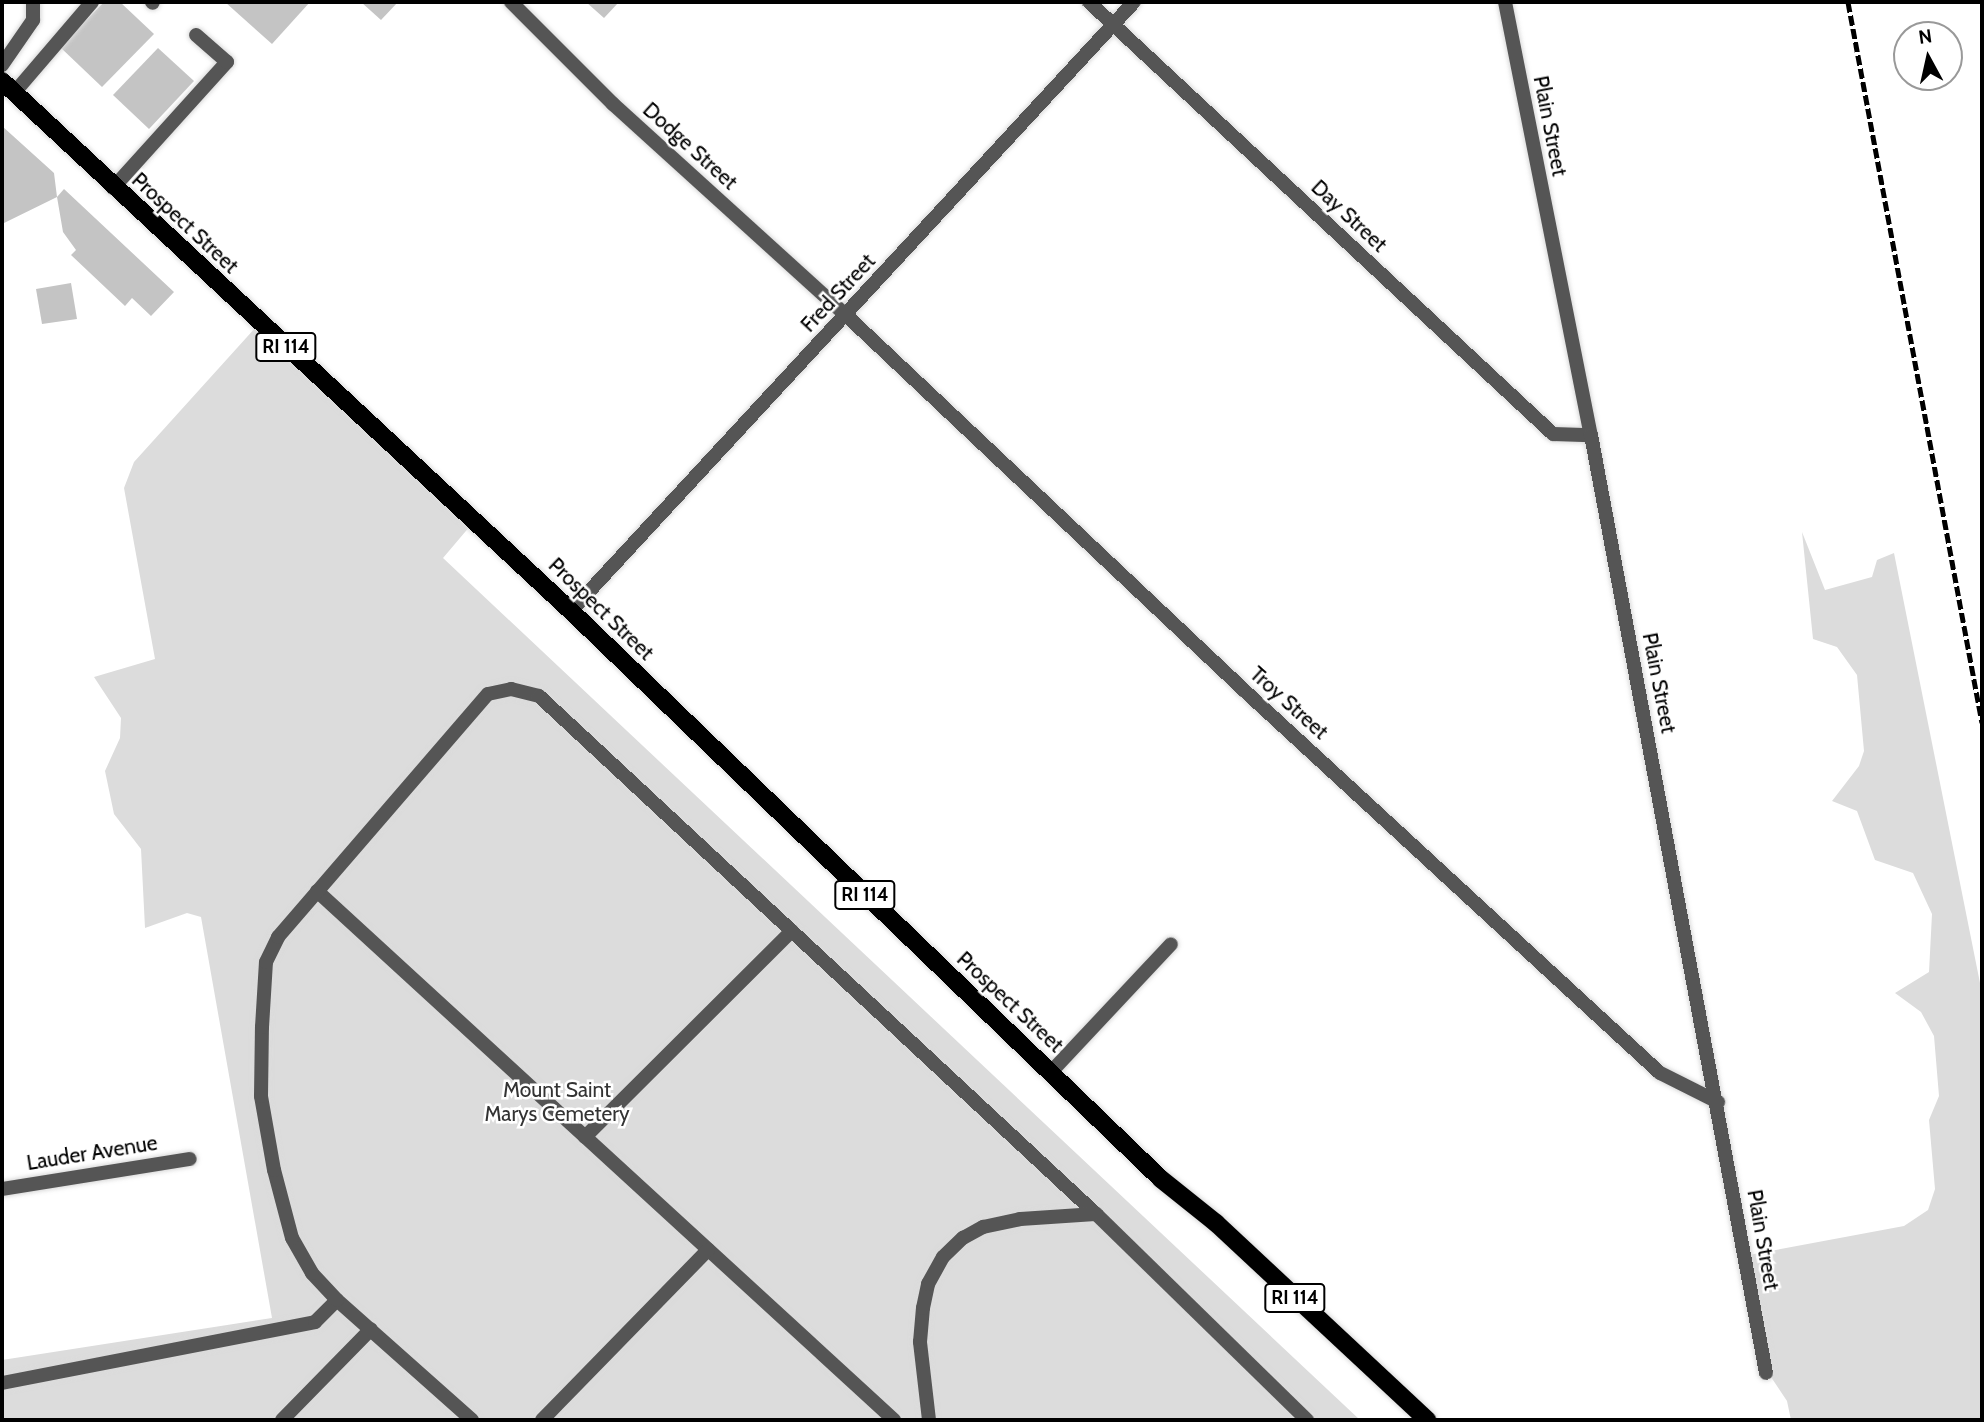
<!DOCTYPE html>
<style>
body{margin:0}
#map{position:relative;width:1984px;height:1422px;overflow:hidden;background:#fff;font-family:Cabin,sans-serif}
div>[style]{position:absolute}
.green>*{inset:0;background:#dcdcdc}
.building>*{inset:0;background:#c4c4c4}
.roads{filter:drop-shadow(0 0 2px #dbdbdb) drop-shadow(0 0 2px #dbdbdb)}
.service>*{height:14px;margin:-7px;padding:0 7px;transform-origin:7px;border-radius:7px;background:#555}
.minor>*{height:14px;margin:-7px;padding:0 7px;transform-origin:7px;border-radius:7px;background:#555}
.primary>*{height:18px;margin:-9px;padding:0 9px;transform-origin:9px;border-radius:9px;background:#000}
.rail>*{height:5px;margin-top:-2.5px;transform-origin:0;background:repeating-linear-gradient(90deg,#000 0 10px,transparent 0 13.5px)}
span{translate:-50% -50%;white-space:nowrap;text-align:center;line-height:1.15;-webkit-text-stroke:5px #fff;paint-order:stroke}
.shield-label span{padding:2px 5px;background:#fff;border:2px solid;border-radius:5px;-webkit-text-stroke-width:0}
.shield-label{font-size:19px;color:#000;font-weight:700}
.street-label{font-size:21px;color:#000}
.park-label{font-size:21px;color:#333}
.frame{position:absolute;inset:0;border:4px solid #000;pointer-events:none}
.north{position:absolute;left:1893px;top:21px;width:70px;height:70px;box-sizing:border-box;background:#fff;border:2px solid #999;border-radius:50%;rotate:352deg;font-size:19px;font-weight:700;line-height:28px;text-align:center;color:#000}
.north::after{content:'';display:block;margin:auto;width:24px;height:32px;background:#000;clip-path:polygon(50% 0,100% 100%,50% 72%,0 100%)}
</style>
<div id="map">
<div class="green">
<div style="clip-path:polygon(257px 326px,471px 525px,443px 558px,1360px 1420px,2px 1420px,2px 1360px,272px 1318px,201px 917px,187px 913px,145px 928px,141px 849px,114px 814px,105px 771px,120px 738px,121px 718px,94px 677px,155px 659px,124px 488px,134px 462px)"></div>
<div style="clip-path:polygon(1802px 532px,1825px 590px,1872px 577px,1877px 560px,1894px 553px,1982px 993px,1982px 1420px,1791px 1420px,1787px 1401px,1769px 1374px,1749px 1255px,1904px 1226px,1928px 1210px,1935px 1189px,1929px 1120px,1939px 1096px,1934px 1036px,1921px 1012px,1895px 993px,1929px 972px,1932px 914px,1913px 873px,1875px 860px,1857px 811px,1832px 801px,1859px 766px,1864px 751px,1857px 675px,1837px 647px,1813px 639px)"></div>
</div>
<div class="building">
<div style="clip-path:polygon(104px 2px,120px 2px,154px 34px,102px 87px,60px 47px)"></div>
<div style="clip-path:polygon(225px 2px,310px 2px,272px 44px)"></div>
<div style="clip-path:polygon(361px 2px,398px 2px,381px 20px)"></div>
<div style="clip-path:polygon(586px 2px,619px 2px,604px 18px)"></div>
<div style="clip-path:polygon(158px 48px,194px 81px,149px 129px,113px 95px)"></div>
<div style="clip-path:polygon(2px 126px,54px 173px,57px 197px,64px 189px,174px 292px,151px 316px,132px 298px,125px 306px,71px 255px,76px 250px,63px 232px,57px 197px,2px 224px)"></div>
<div style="clip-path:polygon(71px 283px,77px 319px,42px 324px,36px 289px)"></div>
</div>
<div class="roads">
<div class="service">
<div style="left:152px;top:2px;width:1px;rotate:45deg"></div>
<div style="left:2px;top:65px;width:55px;rotate:-55.4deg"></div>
<div style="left:33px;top:20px;width:18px;rotate:-90deg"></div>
<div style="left:14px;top:93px;width:120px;rotate:-49.4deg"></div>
<div style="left:113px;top:188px;width:170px;rotate:-47.9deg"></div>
<div style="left:227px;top:62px;width:41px;rotate:-138.9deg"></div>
<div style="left:317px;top:891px;width:783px;rotate:42.51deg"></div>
<div style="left:1051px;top:1072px;width:175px;rotate:-46.8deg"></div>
<div style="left:585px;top:1137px;width:292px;rotate:-44.9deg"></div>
<div style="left:2px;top:1383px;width:319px;rotate:-11deg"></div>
<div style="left:315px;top:1322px;width:31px;rotate:-45deg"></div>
<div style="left:282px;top:1420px;width:127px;rotate:-45.6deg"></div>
<div style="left:472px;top:1420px;width:181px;rotate:-138.4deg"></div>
<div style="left:337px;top:1300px;width:37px;rotate:-133deg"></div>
<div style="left:312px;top:1273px;width:40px;rotate:-119.7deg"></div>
<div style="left:292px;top:1238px;width:70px;rotate:-104.8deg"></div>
<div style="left:274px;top:1170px;width:75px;rotate:-100deg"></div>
<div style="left:261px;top:1096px;width:69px;rotate:-89.2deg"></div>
<div style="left:262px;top:1027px;width:65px;rotate:-86.5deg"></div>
<div style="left:266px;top:962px;width:28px;rotate:-64deg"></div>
<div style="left:278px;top:937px;width:321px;rotate:-49.2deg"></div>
<div style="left:488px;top:694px;width:24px;rotate:-12deg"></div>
<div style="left:511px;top:689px;width:29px;rotate:14deg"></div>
<div style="left:539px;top:696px;width:761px;rotate:42.92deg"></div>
<div style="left:1096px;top:1214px;width:295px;rotate:44.3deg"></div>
<div style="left:542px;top:1420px;width:238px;rotate:-45.7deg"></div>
<div style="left:929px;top:1420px;width:79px;rotate:-96.6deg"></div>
<div style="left:920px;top:1342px;width:34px;rotate:-85deg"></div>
<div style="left:923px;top:1308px;width:25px;rotate:-78deg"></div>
<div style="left:928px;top:1284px;width:31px;rotate:-61deg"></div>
<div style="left:943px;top:1257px;width:28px;rotate:-44deg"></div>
<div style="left:963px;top:1238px;width:23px;rotate:-29deg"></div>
<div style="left:983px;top:1227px;width:38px;rotate:-12deg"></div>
<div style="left:1020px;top:1219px;width:76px;rotate:-3.8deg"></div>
</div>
<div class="minor">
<div style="left:511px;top:2px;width:144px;rotate:45deg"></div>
<div style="left:613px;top:104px;width:316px;rotate:42.2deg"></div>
<div style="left:847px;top:316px;width:550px;rotate:43.3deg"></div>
<div style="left:1247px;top:693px;width:561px;rotate:42.62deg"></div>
<div style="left:1660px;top:1073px;width:65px;rotate:26.6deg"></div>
<div style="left:1089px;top:2px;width:634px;rotate:42.95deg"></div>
<div style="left:1553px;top:434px;width:38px;rotate:2deg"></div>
<div style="left:1505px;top:2px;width:441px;rotate:78.8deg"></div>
<div style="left:1591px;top:435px;width:954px;rotate:79.43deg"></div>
<div style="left:571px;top:611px;width:829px;rotate:-47.25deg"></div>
<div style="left:2px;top:1189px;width:190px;rotate:-9.1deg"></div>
</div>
<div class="primary">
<div style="left:2px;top:81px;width:778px;rotate:42.97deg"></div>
<div style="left:571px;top:611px;width:819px;rotate:43.91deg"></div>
<div style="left:1161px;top:1179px;width:70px;rotate:38.7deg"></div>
<div style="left:1216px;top:1223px;width:289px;rotate:43deg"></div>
</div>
</div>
<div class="rail">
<div style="left:1848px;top:2px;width:733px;rotate:79.47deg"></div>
</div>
<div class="shield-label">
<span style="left:286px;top:347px">RI 114</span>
<span style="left:865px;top:895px">RI 114</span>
<span style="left:1295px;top:1298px">RI 114</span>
</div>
<div class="street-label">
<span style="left:1550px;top:126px;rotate:79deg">Plain Street</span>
<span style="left:690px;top:146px;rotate:42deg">Dodge Street</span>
<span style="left:1349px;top:216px;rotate:43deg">Day Street</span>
<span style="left:185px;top:223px;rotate:43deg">Prospect Street</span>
<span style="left:838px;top:293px;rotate:-47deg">Fred Street</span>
<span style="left:601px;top:609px;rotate:44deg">Prospect Street</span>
<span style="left:1659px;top:683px;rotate:79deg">Plain Street</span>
<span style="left:1289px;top:703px;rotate:42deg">Troy Street</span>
<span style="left:1010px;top:1002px;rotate:43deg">Prospect Street</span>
<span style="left:92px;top:1153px;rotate:-9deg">Lauder Avenue</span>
<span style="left:1763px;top:1240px;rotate:80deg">Plain Street</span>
</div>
<div class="park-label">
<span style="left:557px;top:1102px">Mount Saint<br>Marys Cemetery</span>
</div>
<div class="frame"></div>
<div class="north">N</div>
</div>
